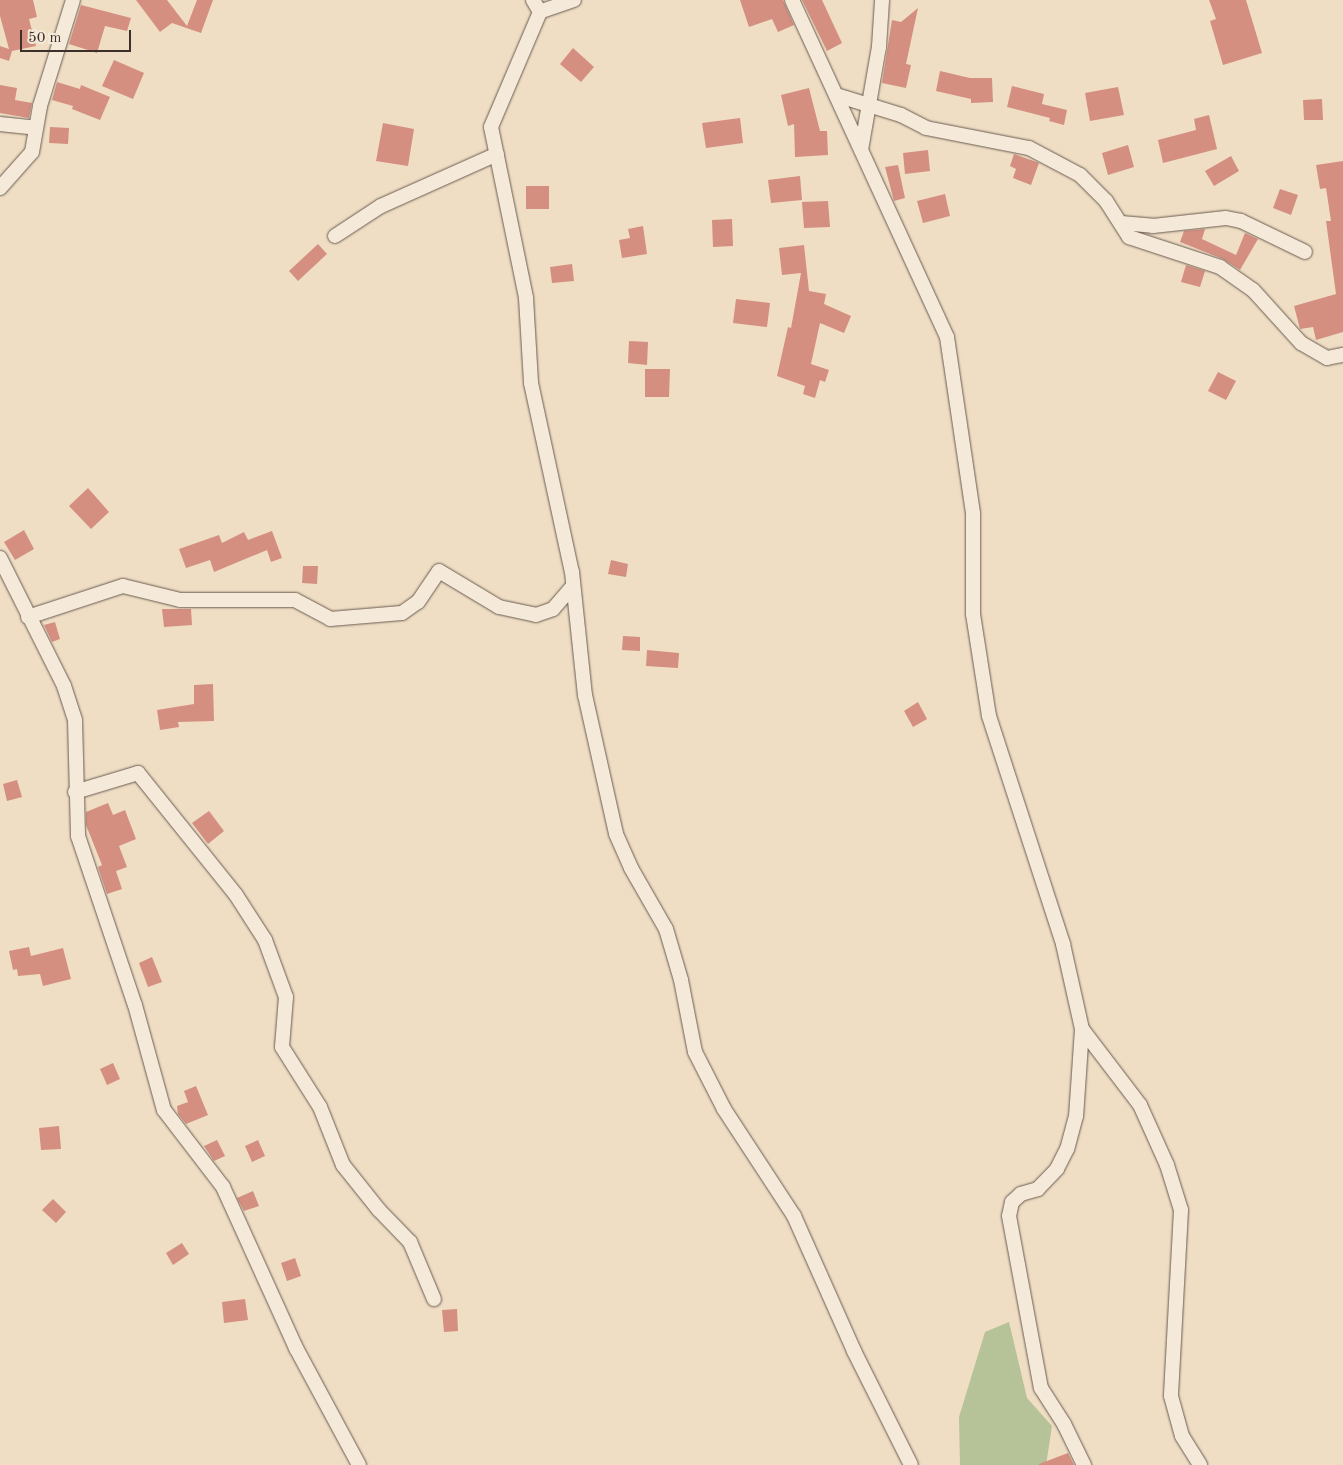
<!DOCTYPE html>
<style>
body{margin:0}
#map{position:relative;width:1343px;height:1465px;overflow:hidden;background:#efdec4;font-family:"Old Standard TT",serif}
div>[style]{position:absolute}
.green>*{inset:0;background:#b6c297}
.building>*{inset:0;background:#d48f81}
.roads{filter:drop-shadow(0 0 1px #6a5b50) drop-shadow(0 0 1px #6a5b50)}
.minor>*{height:14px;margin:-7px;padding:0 7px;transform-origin:7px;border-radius:7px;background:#f5ead9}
span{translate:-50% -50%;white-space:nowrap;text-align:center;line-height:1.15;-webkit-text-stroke:4.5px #f5ead9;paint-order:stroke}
.scale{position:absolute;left:20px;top:30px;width:111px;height:22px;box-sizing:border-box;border:2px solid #3d2f29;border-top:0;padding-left:6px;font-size:15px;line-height:18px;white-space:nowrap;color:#3d2f29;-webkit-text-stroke:4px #f5ead9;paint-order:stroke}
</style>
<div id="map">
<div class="green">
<div style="clip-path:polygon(1009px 1322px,1027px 1398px,1052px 1426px,1046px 1465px,960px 1465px,959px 1417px,985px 1332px)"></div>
</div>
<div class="building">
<div style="clip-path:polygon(0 0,33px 0,37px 17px,29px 19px,36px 46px,12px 51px,9px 61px,0 58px,0 46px,9px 49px,0 16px)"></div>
<div style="clip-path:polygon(136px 0,167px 0,187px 26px,197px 0,213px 0,201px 33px,172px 23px,160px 32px)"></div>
<div style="clip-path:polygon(740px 0,783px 0,794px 25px,778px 32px,772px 19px,749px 27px)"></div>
<div style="clip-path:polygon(802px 0,822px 0,842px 43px,827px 51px)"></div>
<div style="clip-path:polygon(1209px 0,1246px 0,1262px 53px,1223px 65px,1210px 21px,1216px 19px)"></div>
<div style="clip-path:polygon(81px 5px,131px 18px,127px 31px,105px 26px,97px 53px,69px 44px)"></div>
<div style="clip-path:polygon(918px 8px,906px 64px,911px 65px,906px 88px,882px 83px,892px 20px,901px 22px)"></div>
<div style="clip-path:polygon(573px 48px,594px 67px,581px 82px,560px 64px)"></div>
<div style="clip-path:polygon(114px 60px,144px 73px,133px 99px,102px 86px)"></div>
<div style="clip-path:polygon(940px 71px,970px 78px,992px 78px,993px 102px,971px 103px,971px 99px,936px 91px)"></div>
<div style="clip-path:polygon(57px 82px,80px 89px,81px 85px,110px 97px,100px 120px,72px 109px,73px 106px,52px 100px)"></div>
<div style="clip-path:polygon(0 85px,17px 88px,15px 100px,32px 103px,29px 118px,0 113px)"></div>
<div style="clip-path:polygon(1012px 86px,1044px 94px,1042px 104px,1067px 110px,1064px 125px,1049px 121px,1050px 118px,1007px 107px)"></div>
<div style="clip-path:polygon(1118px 87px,1124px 115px,1090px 121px,1085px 93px)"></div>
<div style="clip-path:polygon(809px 88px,820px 131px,827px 131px,828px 155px,795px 157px,794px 124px,788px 126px,781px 95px)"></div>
<div style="clip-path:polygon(1322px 99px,1323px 120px,1304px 120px,1303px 100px)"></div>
<div style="clip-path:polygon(1209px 115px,1217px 149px,1163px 163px,1158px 140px,1196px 130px,1194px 119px)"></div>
<div style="clip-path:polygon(740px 118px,743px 143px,706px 148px,702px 123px)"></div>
<div style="clip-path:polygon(383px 123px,414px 129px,408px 166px,376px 161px)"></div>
<div style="clip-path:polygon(50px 127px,69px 128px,68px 144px,49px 143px)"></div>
<div style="clip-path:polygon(1128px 145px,1134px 167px,1108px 175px,1102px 153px)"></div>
<div style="clip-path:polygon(928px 150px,930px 171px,905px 174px,903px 153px)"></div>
<div style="clip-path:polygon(1014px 154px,1039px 163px,1031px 185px,1013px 178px,1016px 169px,1010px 166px)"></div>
<div style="clip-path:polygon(1231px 156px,1239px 171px,1214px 186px,1205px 171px)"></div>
<div style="clip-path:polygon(1343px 161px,1343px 332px,1316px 340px,1313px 327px,1300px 329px,1294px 306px,1336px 294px,1326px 221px,1331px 221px,1326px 188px,1320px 189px,1316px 165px)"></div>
<div style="clip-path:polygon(898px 165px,905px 198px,894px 201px,885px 167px)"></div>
<div style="clip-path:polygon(800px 176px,802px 200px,771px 203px,768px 180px)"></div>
<div style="clip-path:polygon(526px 186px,549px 186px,549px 209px,526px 209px)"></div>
<div style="clip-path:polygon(1280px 189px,1298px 195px,1291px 215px,1273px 208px)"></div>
<div style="clip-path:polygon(945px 194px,950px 216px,923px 223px,917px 201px)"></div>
<div style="clip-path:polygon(828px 201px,830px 227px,804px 228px,802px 202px)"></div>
<div style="clip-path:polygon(732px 219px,733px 246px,713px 247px,712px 220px)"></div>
<div style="clip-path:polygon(643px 226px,647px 254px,622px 258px,619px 240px,630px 238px,628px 229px)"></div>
<div style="clip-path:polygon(1205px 229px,1202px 239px,1236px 255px,1245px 233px,1258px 239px,1240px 270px,1223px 259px,1180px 242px,1184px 231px)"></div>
<div style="clip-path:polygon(318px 244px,327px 254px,298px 281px,289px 271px)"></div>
<div style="clip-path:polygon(804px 245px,809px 291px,826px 294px,824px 304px,851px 316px,844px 333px,820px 323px,811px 364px,829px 370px,825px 382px,820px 380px,815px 398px,803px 394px,805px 386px,777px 376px,788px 327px,791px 328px,801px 273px,782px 275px,779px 248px)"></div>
<div style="clip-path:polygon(572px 264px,574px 281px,552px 283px,550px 267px)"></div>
<div style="clip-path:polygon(1186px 265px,1205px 271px,1200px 287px,1181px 282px)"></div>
<div style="clip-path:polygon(736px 299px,770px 303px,767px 327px,733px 323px)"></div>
<div style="clip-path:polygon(629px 341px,648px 342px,647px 365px,628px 363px)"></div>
<div style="clip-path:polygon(645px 369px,670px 369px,669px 397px,645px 397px)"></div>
<div style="clip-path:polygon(1218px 372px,1236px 381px,1226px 400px,1208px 391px)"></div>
<div style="clip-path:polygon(88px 488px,109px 512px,91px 529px,69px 506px)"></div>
<div style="clip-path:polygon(24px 530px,34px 549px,15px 560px,4px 542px)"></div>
<div style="clip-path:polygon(272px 531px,282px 558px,271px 562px,267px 550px,214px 572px,210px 560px,186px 568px,179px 549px,219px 535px,222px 543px,244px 532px,248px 540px)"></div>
<div style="clip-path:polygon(611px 560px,628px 564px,626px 577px,608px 574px)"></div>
<div style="clip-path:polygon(303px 566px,318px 566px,317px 584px,302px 583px)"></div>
<div style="clip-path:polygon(162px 609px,191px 609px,192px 625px,164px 627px)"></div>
<div style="clip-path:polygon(55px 622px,60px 639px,52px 642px,44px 625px)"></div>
<div style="clip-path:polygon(623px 636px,640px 637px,640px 651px,622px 650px)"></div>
<div style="clip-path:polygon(647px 650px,679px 653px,678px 668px,646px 666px)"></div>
<div style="clip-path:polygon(213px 684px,214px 721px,178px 722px,179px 727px,160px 730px,157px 710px,194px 704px,194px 685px)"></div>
<div style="clip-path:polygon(918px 702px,927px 719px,913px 727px,904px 711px)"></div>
<div style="clip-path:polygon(17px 780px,22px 797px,7px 801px,3px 784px)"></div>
<div style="clip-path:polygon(108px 803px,113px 815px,125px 810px,136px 839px,119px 846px,127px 867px,116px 871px,122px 889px,107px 894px,98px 867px,102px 865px,86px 825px,86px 812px)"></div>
<div style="clip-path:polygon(209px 811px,224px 831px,208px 844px,192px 823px)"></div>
<div style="clip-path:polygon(29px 947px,31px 956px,63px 948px,71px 979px,43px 986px,40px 974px,18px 976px,17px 969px,13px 970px,9px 951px)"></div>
<div style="clip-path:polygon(152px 957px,162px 982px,148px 987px,139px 963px)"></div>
<div style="clip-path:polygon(113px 1063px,120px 1079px,107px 1085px,100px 1069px)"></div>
<div style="clip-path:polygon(196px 1086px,208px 1115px,186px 1124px,178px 1114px,177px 1106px,188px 1102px,184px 1091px)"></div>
<div style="clip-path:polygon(59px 1126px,61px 1149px,41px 1150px,39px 1128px)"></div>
<div style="clip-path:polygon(217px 1140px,225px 1156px,214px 1161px,204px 1146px)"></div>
<div style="clip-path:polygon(258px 1140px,265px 1156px,252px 1162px,245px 1146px)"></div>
<div style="clip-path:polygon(253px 1191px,259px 1206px,244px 1211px,237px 1198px)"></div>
<div style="clip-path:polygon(53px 1199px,66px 1212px,56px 1223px,42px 1210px)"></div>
<div style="clip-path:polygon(182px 1243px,189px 1254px,173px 1265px,166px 1253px)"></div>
<div style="clip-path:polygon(295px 1258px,301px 1276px,287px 1281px,281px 1263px)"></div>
<div style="clip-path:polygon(245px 1299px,248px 1320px,224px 1323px,222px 1302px)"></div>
<div style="clip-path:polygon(457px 1309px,458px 1331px,444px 1332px,442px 1310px)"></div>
<div style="clip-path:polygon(1068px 1453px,1074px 1465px,1039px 1465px,1039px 1464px)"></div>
</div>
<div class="roads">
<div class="minor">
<div style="left:533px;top:0;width:14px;rotate:60deg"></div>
<div style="left:574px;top:0;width:36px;rotate:161deg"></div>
<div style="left:540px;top:12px;width:125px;rotate:113.1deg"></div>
<div style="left:491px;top:127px;width:175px;rotate:78.4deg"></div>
<div style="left:526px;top:298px;width:85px;rotate:86.6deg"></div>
<div style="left:531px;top:383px;width:193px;rotate:77.8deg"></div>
<div style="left:572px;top:572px;width:124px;rotate:84deg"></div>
<div style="left:585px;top:695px;width:142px;rotate:77.4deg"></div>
<div style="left:616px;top:834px;width:37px;rotate:66deg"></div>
<div style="left:631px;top:868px;width:70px;rotate:60.2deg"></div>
<div style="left:666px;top:929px;width:53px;rotate:73.6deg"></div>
<div style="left:681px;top:980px;width:73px;rotate:79deg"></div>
<div style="left:695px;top:1052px;width:64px;rotate:63deg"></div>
<div style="left:724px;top:1109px;width:128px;rotate:56.8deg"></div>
<div style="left:794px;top:1216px;width:148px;rotate:66deg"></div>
<div style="left:854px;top:1351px;width:127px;rotate:63.4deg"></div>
<div style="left:792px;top:0;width:371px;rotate:65.3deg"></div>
<div style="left:947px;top:337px;width:179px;rotate:81.6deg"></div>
<div style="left:973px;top:514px;width:100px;rotate:90deg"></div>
<div style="left:973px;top:614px;width:103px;rotate:81.1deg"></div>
<div style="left:989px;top:716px;width:240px;rotate:72deg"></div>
<div style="left:1063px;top:944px;width:87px;rotate:77.4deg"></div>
<div style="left:1082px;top:1029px;width:96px;rotate:52.7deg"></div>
<div style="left:1140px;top:1105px;width:66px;rotate:65.8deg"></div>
<div style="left:1167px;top:1165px;width:47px;rotate:72.7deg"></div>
<div style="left:1181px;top:1210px;width:186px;rotate:93.1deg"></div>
<div style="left:1171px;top:1396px;width:41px;rotate:74.6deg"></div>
<div style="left:1182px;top:1436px;width:34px;rotate:58deg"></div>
<div style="left:836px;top:95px;width:68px;rotate:17.1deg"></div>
<div style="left:901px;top:115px;width:28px;rotate:27deg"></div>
<div style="left:926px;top:128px;width:105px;rotate:11deg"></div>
<div style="left:1029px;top:148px;width:58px;rotate:27.9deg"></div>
<div style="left:1080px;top:175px;width:37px;rotate:45deg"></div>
<div style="left:1106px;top:201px;width:43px;rotate:57.4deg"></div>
<div style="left:1129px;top:237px;width:96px;rotate:18.2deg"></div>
<div style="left:1220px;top:267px;width:40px;rotate:34.9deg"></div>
<div style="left:1253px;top:290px;width:72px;rotate:47.8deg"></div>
<div style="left:1301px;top:343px;width:30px;rotate:30deg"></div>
<div style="left:1327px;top:358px;width:16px;rotate:-11deg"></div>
<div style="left:0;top:124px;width:36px;rotate:6deg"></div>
<div style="left:861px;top:150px;width:105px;rotate:-80.1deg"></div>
<div style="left:879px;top:47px;width:47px;rotate:-86.3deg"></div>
<div style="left:0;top:188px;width:48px;rotate:-48.4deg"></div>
<div style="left:32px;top:152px;width:47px;rotate:-80.1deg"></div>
<div style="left:40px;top:106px;width:111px;rotate:-72.7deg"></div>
<div style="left:1121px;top:223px;width:32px;rotate:5deg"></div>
<div style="left:1153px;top:226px;width:73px;rotate:-6.3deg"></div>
<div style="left:1226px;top:218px;width:15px;rotate:11deg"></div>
<div style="left:1241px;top:221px;width:71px;rotate:25.8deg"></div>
<div style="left:335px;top:236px;width:55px;rotate:-33.1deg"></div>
<div style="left:381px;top:206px;width:127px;rotate:-24.1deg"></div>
<div style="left:0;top:558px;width:143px;rotate:63.4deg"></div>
<div style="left:64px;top:686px;width:36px;rotate:72deg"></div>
<div style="left:75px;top:720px;width:116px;rotate:88.5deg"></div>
<div style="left:78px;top:836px;width:178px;rotate:71.4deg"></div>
<div style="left:135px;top:1005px;width:109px;rotate:74.6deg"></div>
<div style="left:164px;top:1110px;width:97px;rotate:52.5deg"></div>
<div style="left:223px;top:1187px;width:177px;rotate:65.6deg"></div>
<div style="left:296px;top:1348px;width:133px;rotate:61.7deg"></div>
<div style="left:28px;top:617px;width:100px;rotate:-18.1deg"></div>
<div style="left:123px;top:586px;width:59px;rotate:13.8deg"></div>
<div style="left:180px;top:600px;width:115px"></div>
<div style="left:295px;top:600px;width:40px;rotate:28deg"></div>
<div style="left:330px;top:619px;width:72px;rotate:-4.8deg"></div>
<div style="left:402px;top:613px;width:19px;rotate:-35deg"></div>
<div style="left:418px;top:602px;width:37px;rotate:-56deg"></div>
<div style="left:439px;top:571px;width:70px;rotate:31deg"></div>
<div style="left:499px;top:607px;width:38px;rotate:12deg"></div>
<div style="left:536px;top:615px;width:18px;rotate:-19deg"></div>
<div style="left:553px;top:609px;width:30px;rotate:-49deg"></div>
<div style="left:75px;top:792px;width:66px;rotate:-16.8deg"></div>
<div style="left:138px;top:773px;width:156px;rotate:51.2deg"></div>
<div style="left:236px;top:895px;width:54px;rotate:57.2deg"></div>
<div style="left:265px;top:940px;width:61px;rotate:69.8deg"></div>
<div style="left:286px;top:997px;width:50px;rotate:94.6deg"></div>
<div style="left:282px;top:1047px;width:71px;rotate:57.7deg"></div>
<div style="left:320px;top:1107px;width:62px;rotate:68.4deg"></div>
<div style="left:343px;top:1165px;width:58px;rotate:51.3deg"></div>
<div style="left:379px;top:1210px;width:45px;rotate:45.9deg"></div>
<div style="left:410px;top:1242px;width:62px;rotate:67.2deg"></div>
<div style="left:1082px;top:1029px;width:87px;rotate:93.9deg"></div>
<div style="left:1076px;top:1116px;width:34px;rotate:105deg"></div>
<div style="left:1067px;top:1149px;width:22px;rotate:117deg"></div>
<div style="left:1057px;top:1169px;width:28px;rotate:134deg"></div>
<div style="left:1038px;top:1189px;width:18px;rotate:164deg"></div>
<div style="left:1021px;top:1194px;width:12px;rotate:138deg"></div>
<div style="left:1012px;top:1202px;width:14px;rotate:102deg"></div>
<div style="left:1009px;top:1216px;width:175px;rotate:79.5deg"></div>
<div style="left:1041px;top:1388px;width:43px;rotate:57.4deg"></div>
<div style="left:1064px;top:1424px;width:46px;rotate:64deg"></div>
</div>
</div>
<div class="scale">50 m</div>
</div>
